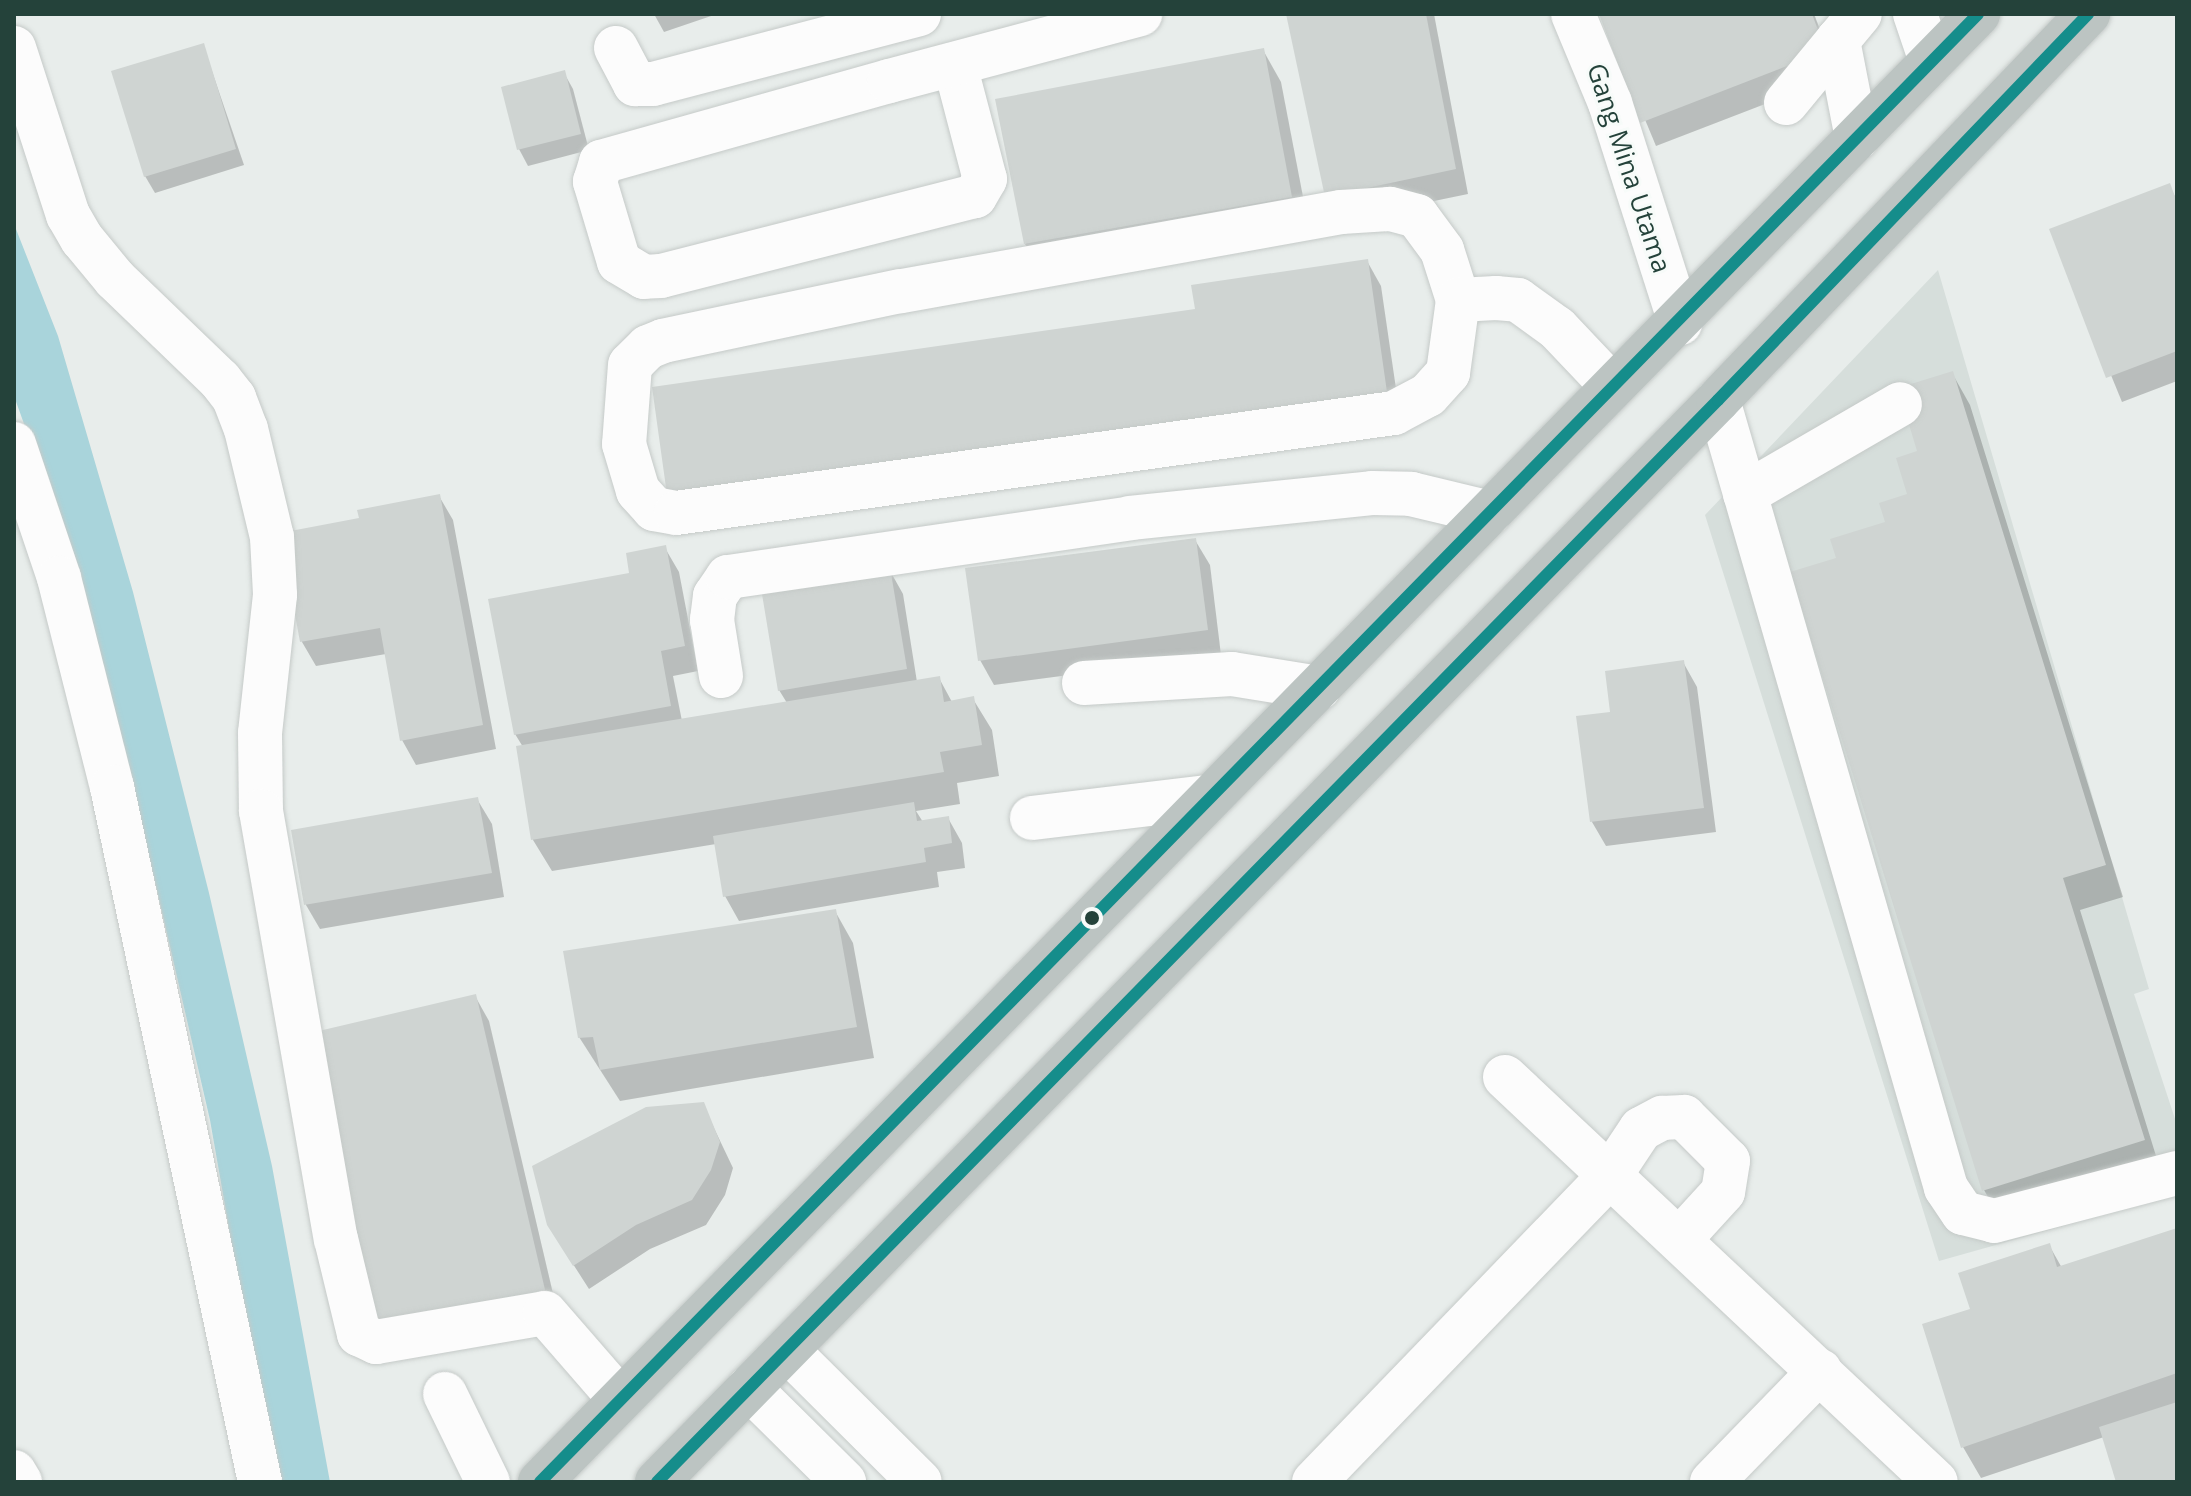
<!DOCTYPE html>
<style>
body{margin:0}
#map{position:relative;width:2191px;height:1496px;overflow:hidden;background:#e8edeb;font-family:"Open Sans",sans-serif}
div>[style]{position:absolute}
.built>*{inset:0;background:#d6dedb}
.water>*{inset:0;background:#a9d4db}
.shadow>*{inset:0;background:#0003}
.building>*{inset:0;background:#cfd4d2}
.roads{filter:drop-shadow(0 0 2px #c5cac8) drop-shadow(0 0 2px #c5cac8)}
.minor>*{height:44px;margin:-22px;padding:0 22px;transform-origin:22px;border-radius:22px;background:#fcfcfc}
.highway>*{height:44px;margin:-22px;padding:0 22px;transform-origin:22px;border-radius:22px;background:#bcc4c2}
.bus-1>*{height:12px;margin:-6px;padding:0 6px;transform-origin:6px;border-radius:6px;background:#158d8b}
.dots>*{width:22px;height:22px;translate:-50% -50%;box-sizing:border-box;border:4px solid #f7fbf9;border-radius:50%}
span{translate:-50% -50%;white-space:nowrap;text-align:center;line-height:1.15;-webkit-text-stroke:6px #f7fbf9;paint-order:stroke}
.street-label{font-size:26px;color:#24423a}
.frame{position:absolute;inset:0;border:16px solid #24423a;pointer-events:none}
</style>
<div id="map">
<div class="built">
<div style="clip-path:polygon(1938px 270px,2149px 989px,2134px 994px,2177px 1125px,2177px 1152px,2148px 1160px,2162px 1198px,1939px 1261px,1705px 515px)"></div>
</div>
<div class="water">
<div style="clip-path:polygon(14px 224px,58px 336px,133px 592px,209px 893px,272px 1166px,330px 1482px,278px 1482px,268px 1452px,210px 1120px,140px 817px,59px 521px,14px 396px)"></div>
</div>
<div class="shadow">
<div style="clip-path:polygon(717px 14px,664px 32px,654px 14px)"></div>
<div style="clip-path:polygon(1288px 14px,1434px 14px,1468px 194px,1342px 220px)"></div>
<div style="clip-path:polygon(1601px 14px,1814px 14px,1838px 76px,1656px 146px)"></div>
<div style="clip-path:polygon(203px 45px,244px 165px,155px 193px,145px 176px)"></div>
<div style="clip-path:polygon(1263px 50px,1281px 82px,1309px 228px,1044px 275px,1025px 244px)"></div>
<div style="clip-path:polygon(564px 73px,573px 89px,589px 150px,528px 166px,519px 149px)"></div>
<div style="clip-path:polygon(2169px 186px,2177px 200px,2177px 381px,2122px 402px,2052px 231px)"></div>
<div style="clip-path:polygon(1367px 261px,1381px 286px,1401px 423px,1197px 311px)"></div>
<div style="clip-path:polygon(1952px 373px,1970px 405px,2123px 897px,2080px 910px,2161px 1172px,2002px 1222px,1984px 1190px,1839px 560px,1887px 523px,1910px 495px,1920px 452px)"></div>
<div style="clip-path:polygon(439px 496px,453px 520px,496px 749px,416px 765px,402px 740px,386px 654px,316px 666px,302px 642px,282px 535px,361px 520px)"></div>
<div style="clip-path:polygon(1195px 540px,1210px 565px,1221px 655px,994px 685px,980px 660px)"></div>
<div style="clip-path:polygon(665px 548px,679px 572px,698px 671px,673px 676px,682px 721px,787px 703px,779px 690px,889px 569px,903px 594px,917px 682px,939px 678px,952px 702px,973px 699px,992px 730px,999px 776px,957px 783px,960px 804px,916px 811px,923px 822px,948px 818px,962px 843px,965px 868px,937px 872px,939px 887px,739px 921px,725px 896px,716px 844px,552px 871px,533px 840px,523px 747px,515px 734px,631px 574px)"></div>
<div style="clip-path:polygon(1683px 662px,1697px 687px,1716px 832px,1606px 846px,1592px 822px,1578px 718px,1613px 714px)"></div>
<div style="clip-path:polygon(477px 799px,492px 824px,504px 897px,320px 929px,306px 905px,293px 832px)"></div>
<div style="clip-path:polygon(835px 911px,853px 943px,874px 1058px,620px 1101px,579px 1037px)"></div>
<div style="clip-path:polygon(475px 996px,489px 1021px,559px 1319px,391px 1358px)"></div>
<div style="clip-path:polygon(703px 1105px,733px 1168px,725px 1195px,706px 1225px,650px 1249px,589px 1289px,564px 1250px)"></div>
<div style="clip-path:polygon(2177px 1231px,2177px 1482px,2118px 1482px,2104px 1437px,1981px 1478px,1963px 1447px,1973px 1310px,2049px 1245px,2062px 1268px)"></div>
</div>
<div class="building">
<div style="clip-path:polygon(1286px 14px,1426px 14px,1456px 169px,1325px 197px)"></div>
<div style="clip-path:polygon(1599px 14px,1812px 14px,1826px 51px,1640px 123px)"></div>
<div style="clip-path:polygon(204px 43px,236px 149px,144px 177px,111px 71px)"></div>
<div style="clip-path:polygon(1264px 48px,1292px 197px,1024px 244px,995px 99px)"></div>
<div style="clip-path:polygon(565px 70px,581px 134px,517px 150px,501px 87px)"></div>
<div style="clip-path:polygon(2170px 183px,2177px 202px,2177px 351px,2106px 378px,2049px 229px)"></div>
<div style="clip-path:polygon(1368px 259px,1388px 399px,668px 502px,652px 387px,1195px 309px,1191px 285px)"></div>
<div style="clip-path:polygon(1953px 371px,2106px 865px,2063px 878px,2145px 1140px,1982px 1191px,1790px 572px,1836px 558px,1830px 539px,1885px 522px,1879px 503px,1907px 494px,1896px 458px,1917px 451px,1898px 388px)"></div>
<div style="clip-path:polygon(440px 494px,483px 725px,400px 741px,380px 628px,300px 642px,280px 533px,359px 518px,357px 510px)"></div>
<div style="clip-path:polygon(1196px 538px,1208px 630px,978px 661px,965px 568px)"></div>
<div style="clip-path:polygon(666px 545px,685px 646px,661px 651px,671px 706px,514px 735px,488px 599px,629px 573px,626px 553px)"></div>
<div style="clip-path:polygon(890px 567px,907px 669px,778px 691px,761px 588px)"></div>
<div style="clip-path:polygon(1684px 660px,1704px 808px,1590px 822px,1576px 716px,1610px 712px,1605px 671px)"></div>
<div style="clip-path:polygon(940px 676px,944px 702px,974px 696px,982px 745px,940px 752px,944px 772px,531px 840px,516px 746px)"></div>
<div style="clip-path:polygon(478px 797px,492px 873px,304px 905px,291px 830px)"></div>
<div style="clip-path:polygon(914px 802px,917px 821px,949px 816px,952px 843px,924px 848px,926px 862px,723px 897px,713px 836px)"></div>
<div style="clip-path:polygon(836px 909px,857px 1027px,600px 1070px,593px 1037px,578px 1038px,563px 951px)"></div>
<div style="clip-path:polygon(476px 994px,546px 1294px,375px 1334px,306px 1034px)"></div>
<div style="clip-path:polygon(704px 1102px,720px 1142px,711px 1170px,692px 1200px,636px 1225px,573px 1266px,547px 1225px,532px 1166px,646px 1107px)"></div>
<div style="clip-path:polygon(2177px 1228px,2177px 1373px,1961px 1448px,1922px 1324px,1970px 1309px,1958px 1273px,2050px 1243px,2057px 1267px)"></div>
<div style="clip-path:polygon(2177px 1402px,2177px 1480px,2116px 1482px,2099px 1427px)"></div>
</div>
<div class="roads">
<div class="minor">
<div style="left:1573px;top:14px;width:96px;rotate:67.4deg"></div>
<div style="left:1610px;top:103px;width:231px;rotate:72.3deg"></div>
<div style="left:1915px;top:14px;width:50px;rotate:71.2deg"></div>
<div style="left:14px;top:48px;width:176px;rotate:72.1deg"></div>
<div style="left:68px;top:215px;width:28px;rotate:60deg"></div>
<div style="left:82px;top:239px;width:52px;rotate:50.5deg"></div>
<div style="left:115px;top:279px;width:146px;rotate:43.9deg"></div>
<div style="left:220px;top:380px;width:23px;rotate:52deg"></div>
<div style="left:234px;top:398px;width:33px;rotate:69deg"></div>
<div style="left:246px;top:429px;width:111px;rotate:76.5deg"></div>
<div style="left:272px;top:537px;width:58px;rotate:87deg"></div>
<div style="left:275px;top:595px;width:139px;rotate:96.2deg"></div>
<div style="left:260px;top:733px;width:78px;rotate:89.3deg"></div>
<div style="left:261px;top:811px;width:435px;rotate:80.1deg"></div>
<div style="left:336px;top:1239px;width:98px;rotate:76.4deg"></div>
<div style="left:359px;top:1334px;width:19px;rotate:25deg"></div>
<div style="left:376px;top:1342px;width:171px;rotate:-9.7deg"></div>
<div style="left:545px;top:1313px;width:111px;rotate:49deg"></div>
<div style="left:616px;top:48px;width:41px;rotate:62.2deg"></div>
<div style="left:635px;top:84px;width:18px"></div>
<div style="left:653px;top:84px;width:275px;rotate:-14.7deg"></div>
<div style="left:955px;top:65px;width:118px;rotate:75.3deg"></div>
<div style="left:985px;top:179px;width:20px;rotate:120deg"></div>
<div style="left:975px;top:196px;width:324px;rotate:165.7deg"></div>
<div style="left:661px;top:276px;width:17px;rotate:177deg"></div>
<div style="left:644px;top:277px;width:29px;rotate:-149deg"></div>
<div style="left:619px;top:262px;width:84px;rotate:-106.7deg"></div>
<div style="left:595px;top:182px;width:21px;rotate:-73deg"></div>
<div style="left:601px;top:162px;width:299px;rotate:-15.7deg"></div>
<div style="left:889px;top:81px;width:260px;rotate:-14.9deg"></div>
<div style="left:1786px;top:103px;width:82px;rotate:-50.5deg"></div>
<div style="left:1857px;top:138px;width:100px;rotate:-101deg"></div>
<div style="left:1838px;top:40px;width:34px;rotate:-50deg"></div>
<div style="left:1458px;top:300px;width:52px;rotate:-107.7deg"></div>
<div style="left:1442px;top:250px;width:42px;rotate:-126.3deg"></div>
<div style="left:1417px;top:216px;width:28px;rotate:-165deg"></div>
<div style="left:1390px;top:209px;width:49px;rotate:176.5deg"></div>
<div style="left:1341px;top:212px;width:448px;rotate:169.8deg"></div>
<div style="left:900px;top:291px;width:242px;rotate:168.1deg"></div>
<div style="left:663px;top:341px;width:16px;rotate:158deg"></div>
<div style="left:648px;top:347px;width:25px;rotate:135deg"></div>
<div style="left:630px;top:365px;width:79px;rotate:94.3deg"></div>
<div style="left:624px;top:444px;width:49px;rotate:73.4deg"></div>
<div style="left:638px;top:491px;width:24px;rotate:48deg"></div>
<div style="left:654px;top:509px;width:22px;rotate:10deg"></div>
<div style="left:676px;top:513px;width:725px;rotate:-7.93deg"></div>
<div style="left:1394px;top:413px;width:38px;rotate:-28deg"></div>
<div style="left:1428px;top:395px;width:30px;rotate:-48deg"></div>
<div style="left:1448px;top:373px;width:74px;rotate:-82.2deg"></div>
<div style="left:1458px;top:300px;width:38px;rotate:-3deg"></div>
<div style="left:1496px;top:298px;width:22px;rotate:5deg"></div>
<div style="left:1518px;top:300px;width:48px;rotate:35.7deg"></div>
<div style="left:1557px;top:328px;width:80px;rotate:46.5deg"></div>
<div style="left:1718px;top:400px;width:820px;rotate:73.86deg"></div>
<div style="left:1946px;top:1188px;width:30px;rotate:56deg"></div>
<div style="left:1963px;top:1213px;width:32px;rotate:14deg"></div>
<div style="left:1994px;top:1221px;width:189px;rotate:-14.7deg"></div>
<div style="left:14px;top:444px;width:141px;rotate:71.4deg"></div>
<div style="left:59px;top:578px;width:216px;rotate:75.8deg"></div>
<div style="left:112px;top:787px;width:711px;rotate:77.98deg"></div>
<div style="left:1745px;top:494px;width:179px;rotate:-30.1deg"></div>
<div style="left:721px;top:676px;width:57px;rotate:-99.1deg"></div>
<div style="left:712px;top:620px;width:24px;rotate:-83deg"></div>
<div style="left:715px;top:596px;width:23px;rotate:-56deg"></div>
<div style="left:728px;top:577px;width:406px;rotate:-8.3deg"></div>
<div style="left:1130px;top:518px;width:243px;rotate:-5.9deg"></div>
<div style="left:1372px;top:493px;width:39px;rotate:1deg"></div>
<div style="left:1411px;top:494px;width:81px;rotate:13.5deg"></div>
<div style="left:1084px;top:683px;width:148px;rotate:-3.5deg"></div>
<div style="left:1232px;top:674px;width:88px;rotate:9.1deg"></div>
<div style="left:1032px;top:818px;width:177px;rotate:-6.8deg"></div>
<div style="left:1505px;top:1077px;width:591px;rotate:43.22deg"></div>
<div style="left:787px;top:1350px;width:187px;rotate:44.8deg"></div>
<div style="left:749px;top:1388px;width:134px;rotate:44.7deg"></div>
<div style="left:445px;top:1394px;width:98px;rotate:64deg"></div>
<div style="left:14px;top:1472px;width:12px;rotate:59deg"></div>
<div style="left:1314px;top:1482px;width:428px;rotate:-46deg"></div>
<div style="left:1611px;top:1174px;width:54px;rotate:-56.3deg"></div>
<div style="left:1641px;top:1129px;width:24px;rotate:-28deg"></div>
<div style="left:1662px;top:1118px;width:22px;rotate:-3deg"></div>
<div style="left:1684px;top:1117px;width:62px;rotate:45deg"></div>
<div style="left:1728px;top:1161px;width:31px;rotate:99deg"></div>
<div style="left:1723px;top:1192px;width:62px;rotate:132.4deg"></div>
<div style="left:1712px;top:1482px;width:155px;rotate:-45.8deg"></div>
</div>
<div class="highway">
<div style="left:540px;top:1482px;width:2055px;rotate:-45.59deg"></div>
<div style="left:657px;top:1482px;width:1515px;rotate:-45.56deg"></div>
<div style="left:1718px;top:400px;width:535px;rotate:-46.21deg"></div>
</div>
</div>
<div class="bus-1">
<div style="left:540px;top:1482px;width:2055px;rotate:-45.59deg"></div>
<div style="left:657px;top:1482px;width:1515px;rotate:-45.56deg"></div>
<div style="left:1718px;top:400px;width:535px;rotate:-46.21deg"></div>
</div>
<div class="dots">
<div style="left:1092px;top:918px;background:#24423a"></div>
</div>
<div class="street-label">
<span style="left:1629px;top:168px;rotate:72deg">Gang Mina Utama</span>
</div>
<div class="frame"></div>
</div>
